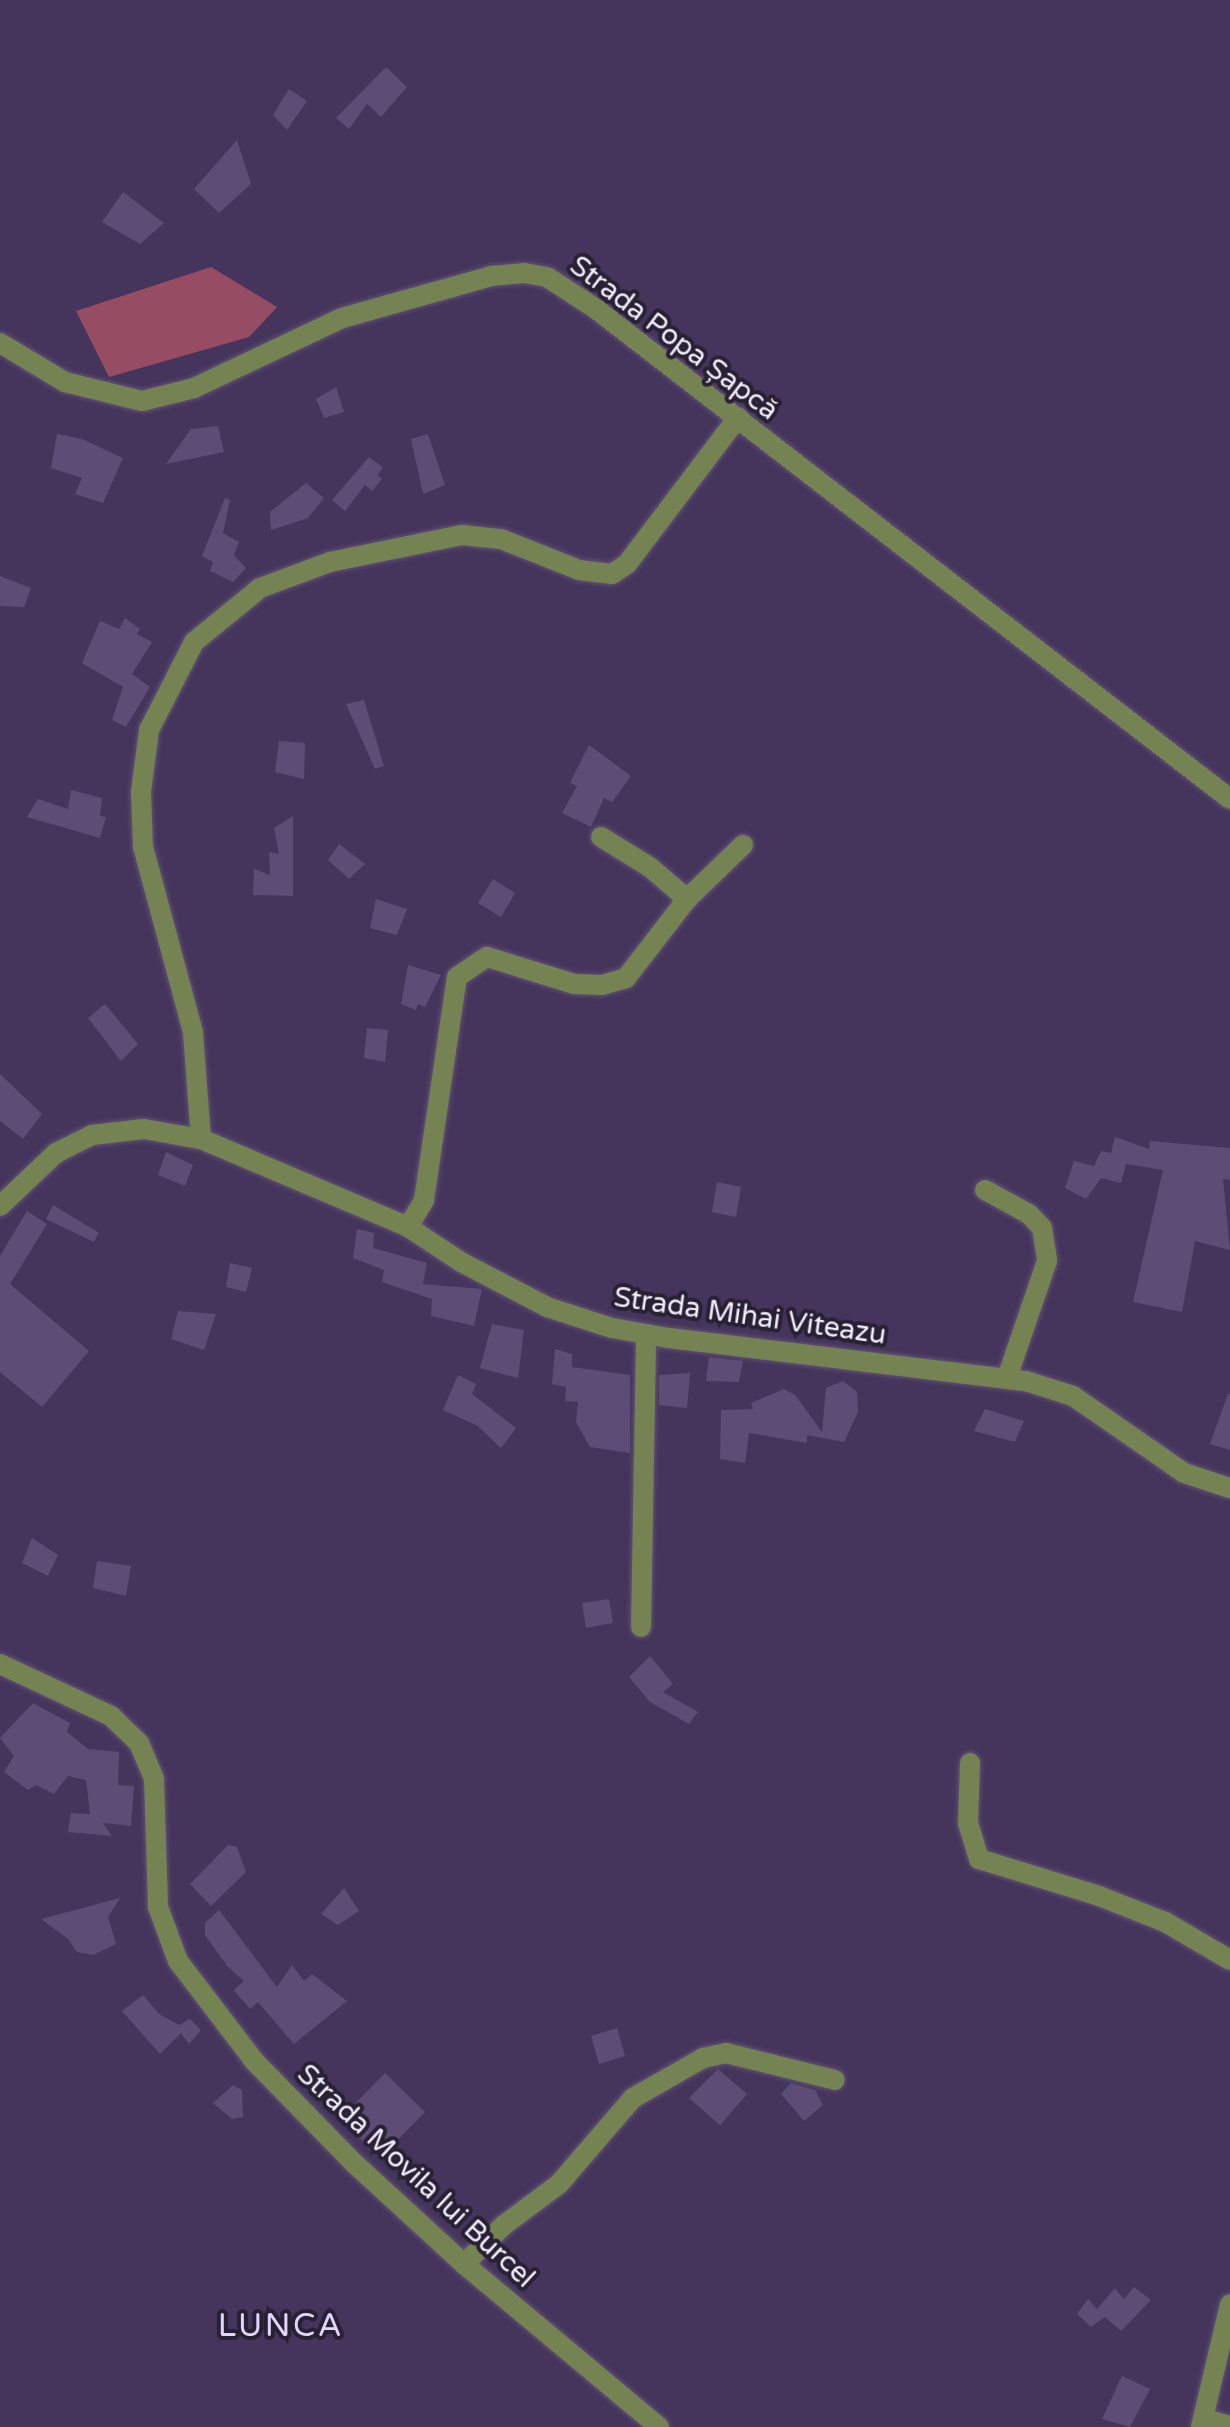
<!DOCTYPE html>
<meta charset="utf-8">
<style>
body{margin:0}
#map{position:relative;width:1230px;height:2427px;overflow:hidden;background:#45355c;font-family:"Varela Round",sans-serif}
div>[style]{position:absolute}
.green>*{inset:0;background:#964d63}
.building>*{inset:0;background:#5d4d76}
.roads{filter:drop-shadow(0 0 2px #615275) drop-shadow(0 0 2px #615275)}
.street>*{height:20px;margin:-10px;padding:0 10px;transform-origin:10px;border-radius:10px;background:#748351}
span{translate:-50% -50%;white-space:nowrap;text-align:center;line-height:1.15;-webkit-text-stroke:8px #282133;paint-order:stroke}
.street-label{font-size:28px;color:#f1ecfb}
.quarter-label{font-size:32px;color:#e2d4fc;letter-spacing:2.5px}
</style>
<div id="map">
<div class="green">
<div style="clip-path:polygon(211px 267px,277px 307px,249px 337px,109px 377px,76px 311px)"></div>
</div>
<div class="building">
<div style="clip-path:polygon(386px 67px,407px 87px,381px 117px,367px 104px,349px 129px,336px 118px)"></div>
<div style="clip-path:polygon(289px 89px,307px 101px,287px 130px,273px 115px)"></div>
<div style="clip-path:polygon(237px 140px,251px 184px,219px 213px,194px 189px)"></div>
<div style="clip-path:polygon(123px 192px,164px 223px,140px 244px,102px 222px)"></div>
<div style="clip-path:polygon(336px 387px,344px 412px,324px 418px,316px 399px)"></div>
<div style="clip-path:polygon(218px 426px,224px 452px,166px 464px,191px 429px)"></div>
<div style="clip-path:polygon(57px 434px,82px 439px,123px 458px,103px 503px,75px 494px,82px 478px,51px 468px)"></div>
<div style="clip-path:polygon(428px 434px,445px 485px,423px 494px,411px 439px)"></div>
<div style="clip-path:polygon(369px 457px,383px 467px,378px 475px,382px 479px,372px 491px,365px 485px,345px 511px,332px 500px)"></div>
<div style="clip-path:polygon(306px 483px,324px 498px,308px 518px,271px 530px,270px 512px)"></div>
<div style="clip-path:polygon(225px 498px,230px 500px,223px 533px,239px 542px,234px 555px,246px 568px,233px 582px,210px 571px,213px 562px,202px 556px)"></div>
<div style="clip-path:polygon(0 576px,31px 588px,24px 607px,0 606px)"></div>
<div style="clip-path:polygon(125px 618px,140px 629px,137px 634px,152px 642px,132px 674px,150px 687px,126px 727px,112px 720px,123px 687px,82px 663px,100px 621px,119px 629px)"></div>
<div style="clip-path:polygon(364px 700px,384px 766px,375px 769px,346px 704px)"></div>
<div style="clip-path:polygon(279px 741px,305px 743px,304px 779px,275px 772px)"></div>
<div style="clip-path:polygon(589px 745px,631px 776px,612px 802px,604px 798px,591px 827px,562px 813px,577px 786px,570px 783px)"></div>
<div style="clip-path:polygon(71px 790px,102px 798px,100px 816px,106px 817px,100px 838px,27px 817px,38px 799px,68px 809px)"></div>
<div style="clip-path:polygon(293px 816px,293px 896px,253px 895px,254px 869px,270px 875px,269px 852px,279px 854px,274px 828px)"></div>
<div style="clip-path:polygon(339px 844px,365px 864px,349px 879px,328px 860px)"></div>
<div style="clip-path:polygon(493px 879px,515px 893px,501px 917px,478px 903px)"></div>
<div style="clip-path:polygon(376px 899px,407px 909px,397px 935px,370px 928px)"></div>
<div style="clip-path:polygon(408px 965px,441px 975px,425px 1007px,418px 1004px,416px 1010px,401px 1004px)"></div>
<div style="clip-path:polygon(105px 1004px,138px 1044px,121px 1061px,88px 1018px)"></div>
<div style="clip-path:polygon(367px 1028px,388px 1030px,385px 1062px,364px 1058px)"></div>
<div style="clip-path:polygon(0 1074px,42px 1114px,23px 1139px,0 1121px)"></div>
<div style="clip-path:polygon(1115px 1137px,1149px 1149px,1150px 1141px,1230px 1148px,1230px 1180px,1223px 1179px,1230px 1250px,1195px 1241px,1182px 1312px,1133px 1302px,1163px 1170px,1126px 1164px,1121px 1183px,1101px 1178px,1086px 1199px,1065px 1188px,1074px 1161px,1094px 1166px,1101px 1151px,1111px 1153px)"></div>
<div style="clip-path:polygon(166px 1152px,193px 1165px,185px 1186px,158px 1175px)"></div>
<div style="clip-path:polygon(717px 1182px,741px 1187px,736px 1217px,712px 1212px)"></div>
<div style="clip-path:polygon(53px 1205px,99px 1233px,94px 1242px,46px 1219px)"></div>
<div style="clip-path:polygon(27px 1211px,47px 1224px,10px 1284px,89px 1351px,42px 1407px,0 1372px,0 1256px)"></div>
<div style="clip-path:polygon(357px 1229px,374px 1233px,373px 1248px,427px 1263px,423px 1284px,482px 1289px,474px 1326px,431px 1316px,432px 1299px,382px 1282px,384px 1270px,353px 1258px)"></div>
<div style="clip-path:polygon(230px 1263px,252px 1268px,246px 1292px,226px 1287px)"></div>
<div style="clip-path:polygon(178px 1311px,216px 1314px,204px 1350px,171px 1339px)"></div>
<div style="clip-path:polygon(492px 1324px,524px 1330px,518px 1378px,480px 1368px)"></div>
<div style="clip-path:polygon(555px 1349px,572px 1354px,572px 1367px,630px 1375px,630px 1453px,590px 1447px,576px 1422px,578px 1402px,565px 1401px,566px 1387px,552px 1384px)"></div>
<div style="clip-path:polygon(709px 1357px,743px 1361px,739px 1382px,706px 1381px)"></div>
<div style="clip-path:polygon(690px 1373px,687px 1408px,659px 1405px,659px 1375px)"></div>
<div style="clip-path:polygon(458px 1375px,476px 1384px,472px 1394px,516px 1428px,501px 1448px,478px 1426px,443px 1410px)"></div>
<div style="clip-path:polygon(843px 1381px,857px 1392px,858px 1412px,844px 1442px,807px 1435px,807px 1443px,749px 1433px,745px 1463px,720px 1459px,721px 1410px,753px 1409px,751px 1403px,784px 1389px,795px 1395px,822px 1432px,826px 1388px)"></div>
<div style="clip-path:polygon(1228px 1394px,1230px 1394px,1230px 1450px,1210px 1444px)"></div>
<div style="clip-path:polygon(985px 1409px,1024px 1421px,1015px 1442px,974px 1431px)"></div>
<div style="clip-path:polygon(32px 1538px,58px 1555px,48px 1576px,22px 1563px)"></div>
<div style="clip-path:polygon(97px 1561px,131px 1566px,126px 1596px,93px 1588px)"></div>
<div style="clip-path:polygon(609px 1599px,613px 1623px,586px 1628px,582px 1603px)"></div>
<div style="clip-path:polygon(650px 1656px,673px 1684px,663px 1692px,698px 1712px,689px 1724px,650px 1702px,629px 1677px)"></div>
<div style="clip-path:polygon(33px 1703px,70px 1723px,67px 1732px,88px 1749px,119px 1752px,118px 1785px,134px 1786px,131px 1826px,103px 1823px,112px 1836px,68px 1832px,71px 1813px,90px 1814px,86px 1780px,68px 1776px,54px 1794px,36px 1785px,28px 1790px,4px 1772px,14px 1756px,0 1738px)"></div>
<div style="clip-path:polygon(228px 1845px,237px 1847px,246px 1872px,211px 1906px,190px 1884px)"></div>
<div style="clip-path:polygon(344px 1888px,359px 1911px,338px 1925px,321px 1914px)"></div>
<div style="clip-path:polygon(120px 1898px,108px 1917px,116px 1944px,93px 1955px,77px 1952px,68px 1939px,41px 1919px)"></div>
<div style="clip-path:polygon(219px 1910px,277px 1987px,292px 1965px,304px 1981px,312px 1974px,347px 2001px,294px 2044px,258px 2002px,250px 2009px,234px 1990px,244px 1981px,228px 1967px,205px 1935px,205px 1923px)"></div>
<div style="clip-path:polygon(143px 1995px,159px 2014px,179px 2025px,190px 2019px,201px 2030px,189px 2044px,181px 2033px,160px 2054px,122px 2011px)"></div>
<div style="clip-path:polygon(617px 2028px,625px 2056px,599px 2064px,591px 2036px)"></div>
<div style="clip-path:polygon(718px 2069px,747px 2094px,720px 2125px,689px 2098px)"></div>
<div style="clip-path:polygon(385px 2073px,425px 2112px,380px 2158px,340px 2119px)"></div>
<div style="clip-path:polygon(791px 2083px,815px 2090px,823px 2105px,804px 2121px,781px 2094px)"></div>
<div style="clip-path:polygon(233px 2085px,242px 2090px,243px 2117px,232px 2119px,213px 2103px)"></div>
<div style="clip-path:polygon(1134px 2287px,1151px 2300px,1121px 2331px,1105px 2317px,1091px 2327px,1077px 2314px,1088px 2299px,1097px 2309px,1115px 2288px,1124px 2299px)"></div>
<div style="clip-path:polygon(1122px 2376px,1150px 2389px,1130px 2427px,1102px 2419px)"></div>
</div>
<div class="roads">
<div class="street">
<div style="left:0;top:343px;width:76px;rotate:31deg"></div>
<div style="left:65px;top:382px;width:79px;rotate:13.9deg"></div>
<div style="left:142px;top:401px;width:54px;rotate:-14deg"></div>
<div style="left:194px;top:388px;width:164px;rotate:-25.3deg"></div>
<div style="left:342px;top:318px;width:155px;rotate:-15.7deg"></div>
<div style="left:491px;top:276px;width:33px;rotate:-5deg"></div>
<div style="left:524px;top:273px;width:23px;rotate:10deg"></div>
<div style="left:547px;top:277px;width:59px;rotate:33.1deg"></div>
<div style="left:596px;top:309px;width:801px;rotate:37.7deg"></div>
<div style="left:601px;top:837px;width:59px;rotate:31.8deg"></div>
<div style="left:651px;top:868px;width:48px;rotate:40.7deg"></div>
<div style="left:201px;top:1139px;width:107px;rotate:-94.3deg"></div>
<div style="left:193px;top:1032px;width:192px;rotate:-105.1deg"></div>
<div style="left:143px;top:847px;width:55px;rotate:-92.1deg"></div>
<div style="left:141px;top:792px;width:63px;rotate:-82.6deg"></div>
<div style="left:149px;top:730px;width:99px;rotate:-62.9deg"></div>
<div style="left:194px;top:642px;width:85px;rotate:-39.3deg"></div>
<div style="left:260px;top:588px;width:75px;rotate:-20.4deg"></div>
<div style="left:330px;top:562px;width:135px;rotate:-11.6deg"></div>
<div style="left:462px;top:535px;width:39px;rotate:6deg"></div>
<div style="left:501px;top:539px;width:84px;rotate:21.7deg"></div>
<div style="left:579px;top:570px;width:33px;rotate:7deg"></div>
<div style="left:612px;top:574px;width:18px;rotate:-34deg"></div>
<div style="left:627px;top:564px;width:184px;rotate:-52.9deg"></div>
<div style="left:985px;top:1190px;width:50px;rotate:28.6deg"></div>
<div style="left:1029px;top:1214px;width:19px;rotate:47deg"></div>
<div style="left:1042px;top:1228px;width:33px;rotate:81deg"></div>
<div style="left:1047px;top:1261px;width:124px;rotate:108.9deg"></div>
<div style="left:0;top:1206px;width:77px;rotate:-43.4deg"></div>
<div style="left:56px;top:1153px;width:40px;rotate:-26.6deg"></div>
<div style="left:92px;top:1135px;width:52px;rotate:-6.6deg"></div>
<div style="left:144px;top:1129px;width:58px;rotate:10deg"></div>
<div style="left:201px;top:1139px;width:225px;rotate:23deg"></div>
<div style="left:408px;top:1227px;width:64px;rotate:33.4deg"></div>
<div style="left:461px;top:1262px;width:97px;rotate:27.6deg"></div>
<div style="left:547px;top:1307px;width:68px;rotate:17.9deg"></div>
<div style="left:612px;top:1328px;width:58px;rotate:10deg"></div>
<div style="left:669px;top:1338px;width:360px;rotate:6.9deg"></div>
<div style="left:1026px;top:1381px;width:49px;rotate:17.7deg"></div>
<div style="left:1073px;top:1396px;width:135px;rotate:34.7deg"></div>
<div style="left:1184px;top:1473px;width:48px;rotate:18.1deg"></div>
<div style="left:408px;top:1227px;width:31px;rotate:-59deg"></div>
<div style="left:424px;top:1200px;width:225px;rotate:-81.6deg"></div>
<div style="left:457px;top:977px;width:36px;rotate:-34deg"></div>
<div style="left:487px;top:957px;width:91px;rotate:17.2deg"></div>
<div style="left:574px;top:984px;width:28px;rotate:2deg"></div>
<div style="left:602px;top:985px;width:25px;rotate:-16deg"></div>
<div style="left:626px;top:978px;width:100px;rotate:-52.3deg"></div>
<div style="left:687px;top:899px;width:78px;rotate:-44deg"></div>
<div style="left:641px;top:1627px;width:293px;rotate:-89deg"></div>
<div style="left:0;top:1664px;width:123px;rotate:25.1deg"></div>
<div style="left:111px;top:1716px;width:39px;rotate:44deg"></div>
<div style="left:139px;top:1743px;width:39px;rotate:67deg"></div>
<div style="left:154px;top:1779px;width:128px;rotate:88.2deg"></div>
<div style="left:158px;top:1907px;width:58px;rotate:69.7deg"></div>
<div style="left:178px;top:1961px;width:127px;rotate:52.7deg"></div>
<div style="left:255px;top:2062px;width:144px;rotate:45.6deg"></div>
<div style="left:356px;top:2165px;width:147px;rotate:42.5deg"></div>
<div style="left:464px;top:2264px;width:254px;rotate:39.9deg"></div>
<div style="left:970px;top:1763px;width:60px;rotate:91.9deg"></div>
<div style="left:968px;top:1823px;width:38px;rotate:73deg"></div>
<div style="left:979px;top:1859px;width:126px;rotate:17.1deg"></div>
<div style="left:1099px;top:1896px;width:71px;rotate:21.5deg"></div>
<div style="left:1165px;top:1922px;width:75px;rotate:30.3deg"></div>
<div style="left:464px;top:2264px;width:56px;rotate:-44.3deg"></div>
<div style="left:504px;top:2225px;width:69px;rotate:-36.7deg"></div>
<div style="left:559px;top:2184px;width:113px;rotate:-49.3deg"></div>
<div style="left:633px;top:2098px;width:81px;rotate:-29.7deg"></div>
<div style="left:703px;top:2058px;width:24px;rotate:-12deg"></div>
<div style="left:726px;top:2053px;width:112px;rotate:13.9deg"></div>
<div style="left:1204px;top:2419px;width:27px;rotate:15deg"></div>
<div style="left:1201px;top:2427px;width:126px;rotate:-76.7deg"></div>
</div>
</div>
<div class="street-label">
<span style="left:674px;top:338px;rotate:37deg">Strada Popa Șapcă</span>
<span style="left:750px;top:1316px;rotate:8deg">Strada Mihai Viteazu</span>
<span style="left:416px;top:2176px;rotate:43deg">Strada Movila lui Burcel</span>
</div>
<div class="quarter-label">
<span style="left:281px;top:2326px">LUNCA</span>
</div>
</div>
